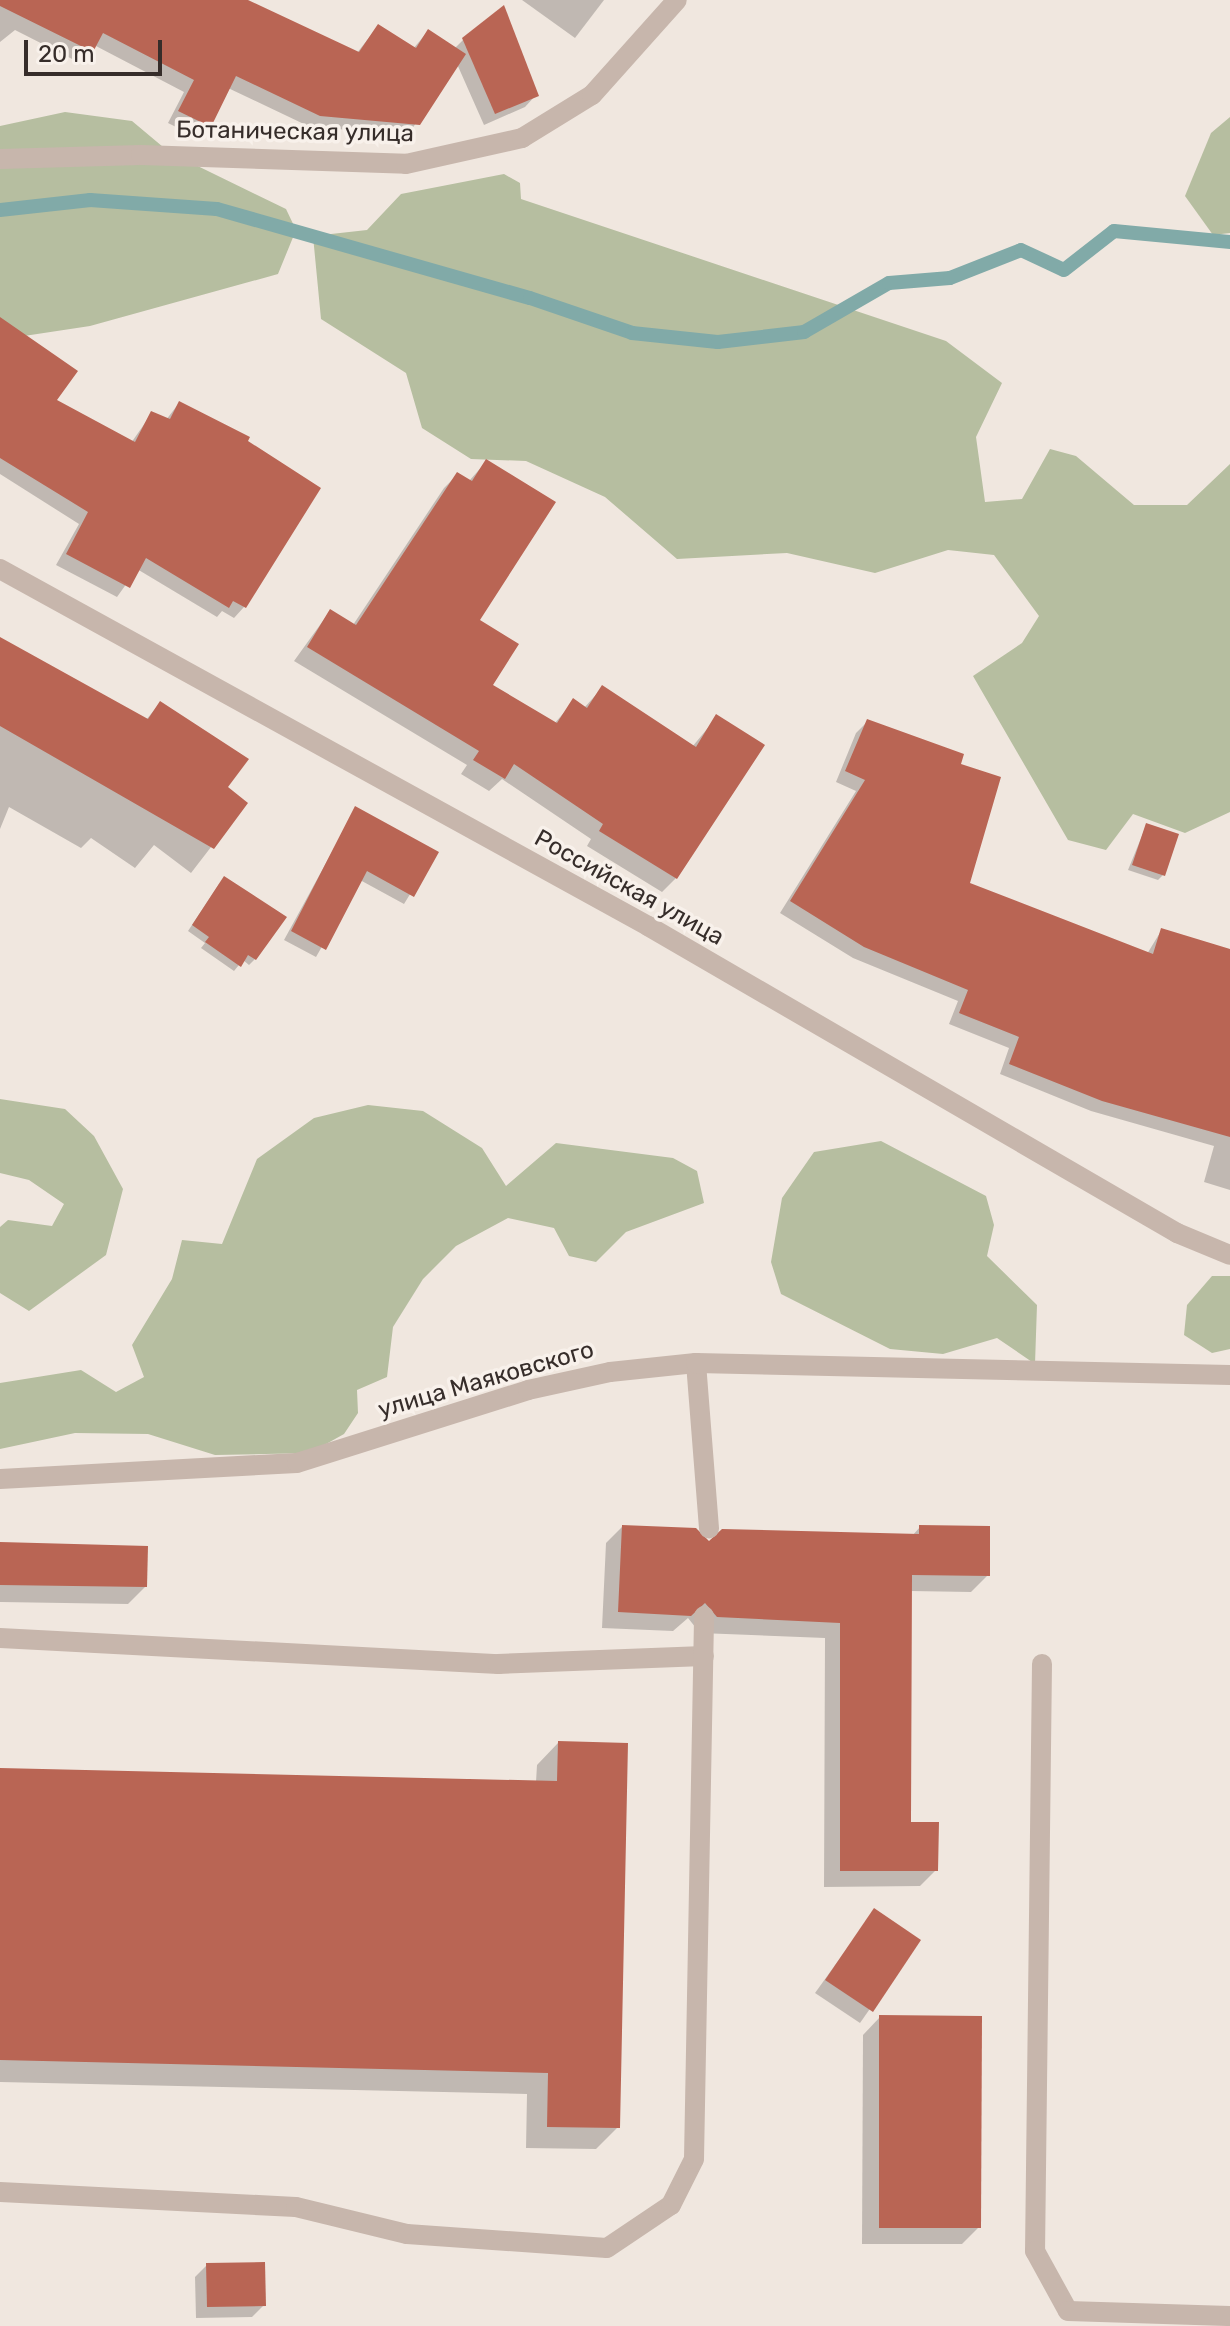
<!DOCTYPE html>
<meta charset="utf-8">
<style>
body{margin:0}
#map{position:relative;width:1230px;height:2326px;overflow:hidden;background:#f0e7df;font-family:Rubik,sans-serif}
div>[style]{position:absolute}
.green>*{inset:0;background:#b6bea0}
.shadow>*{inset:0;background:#0003}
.stream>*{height:14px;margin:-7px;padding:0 7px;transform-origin:7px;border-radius:7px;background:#81aaa8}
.building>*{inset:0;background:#b96554}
.service>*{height:20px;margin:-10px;padding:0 10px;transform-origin:10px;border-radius:10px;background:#c7b6ac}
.minor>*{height:20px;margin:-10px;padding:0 10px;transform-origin:10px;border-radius:10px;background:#c7b6ac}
.tertiary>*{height:20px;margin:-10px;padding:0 10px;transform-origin:10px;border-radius:10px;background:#c7b6ac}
span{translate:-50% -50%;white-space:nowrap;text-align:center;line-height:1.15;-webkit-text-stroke:7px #f8f1eb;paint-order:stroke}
.street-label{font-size:24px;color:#362d2a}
.scale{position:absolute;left:24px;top:40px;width:138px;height:36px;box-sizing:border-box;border:4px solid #362d2a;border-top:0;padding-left:10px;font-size:24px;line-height:28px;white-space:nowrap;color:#362d2a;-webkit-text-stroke:6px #f8f1eb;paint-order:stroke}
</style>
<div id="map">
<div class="green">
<div style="clip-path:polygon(65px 112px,132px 121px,169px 152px,286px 209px,296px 230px,278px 274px,90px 326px,24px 336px,0 334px,0 126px)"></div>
<div style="clip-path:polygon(1230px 117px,1230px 233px,1213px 235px,1185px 196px,1211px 133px)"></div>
<div style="clip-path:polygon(504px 174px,520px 183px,521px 199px,946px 341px,1002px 383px,976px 437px,985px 502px,1022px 499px,1050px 449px,1076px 456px,1134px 505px,1187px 505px,1230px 464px,1230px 812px,1185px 833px,1133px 814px,1106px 850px,1068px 840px,973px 676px,1022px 643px,1039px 616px,994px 555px,948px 550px,875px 573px,787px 553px,677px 559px,605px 497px,526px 461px,471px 459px,422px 428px,406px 373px,321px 319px,313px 236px,367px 230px,401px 194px)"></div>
<div style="clip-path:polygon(0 1099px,65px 1109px,94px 1136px,123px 1189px,106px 1255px,29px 1311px,0 1293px,0 1227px,8px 1220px,52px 1226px,64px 1204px,29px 1180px,0 1173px)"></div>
<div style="clip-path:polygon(368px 1105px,423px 1111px,482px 1148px,506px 1186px,556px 1143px,673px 1158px,697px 1171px,704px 1203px,626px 1232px,596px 1262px,569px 1256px,554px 1228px,508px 1218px,456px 1246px,423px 1279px,393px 1327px,387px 1377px,357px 1390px,358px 1413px,344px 1434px,310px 1453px,215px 1455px,148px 1434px,75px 1433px,0 1449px,0 1383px,81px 1370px,116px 1392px,144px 1377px,132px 1345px,172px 1279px,182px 1240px,222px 1244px,257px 1159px,314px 1118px)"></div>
<div style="clip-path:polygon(881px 1141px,986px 1196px,994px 1225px,987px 1256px,1037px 1305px,1035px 1364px,997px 1338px,943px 1354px,890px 1349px,781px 1294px,771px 1262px,782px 1198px,814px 1152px)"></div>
<div style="clip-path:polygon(1212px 1276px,1230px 1276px,1230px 1349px,1212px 1353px,1184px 1335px,1187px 1305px)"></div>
</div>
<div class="shadow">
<div style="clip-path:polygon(0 0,244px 0,357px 53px,378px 26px,413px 49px,428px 31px,454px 49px,463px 40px,536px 95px,525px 107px,484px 125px,457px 64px,407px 136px,308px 126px,228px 88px,198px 138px,168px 123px,184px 92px,94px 45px,80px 63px,15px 30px,0 42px)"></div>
<div style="clip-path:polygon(522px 0,604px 0,575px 38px)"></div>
<div style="clip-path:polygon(0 330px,54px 401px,131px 443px,152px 413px,166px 420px,179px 403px,244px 607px,234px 618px,222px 611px,217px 617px,137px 569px,117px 597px,56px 565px,79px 524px,0 474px)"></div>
<div style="clip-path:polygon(486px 462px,477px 621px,491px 686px,554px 724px,574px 701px,584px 708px,602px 688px,692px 747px,717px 717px,676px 878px,662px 892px,587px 846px,591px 839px,502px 779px,489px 791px,461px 774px,467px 765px,294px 661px,330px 611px,353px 625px,444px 488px,458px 474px,469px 481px)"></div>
<div style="clip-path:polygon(0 639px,146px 720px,160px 703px,225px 788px,245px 803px,191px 873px,154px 845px,135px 868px,91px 838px,81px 848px,9px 807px,0 829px)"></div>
<div style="clip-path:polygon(867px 722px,959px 765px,968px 884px,1147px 954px,1161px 931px,1230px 951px,1230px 1190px,1204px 1182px,1214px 1146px,1091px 1111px,1000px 1074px,1009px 1048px,949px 1024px,958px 1001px,853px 958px,780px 913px,856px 791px,836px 782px,856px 733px)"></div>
<div style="clip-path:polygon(356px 808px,436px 852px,404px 904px,360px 880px,316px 957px,284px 940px)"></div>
<div style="clip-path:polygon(1146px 826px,1163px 875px,1158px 880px,1128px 870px)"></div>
<div style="clip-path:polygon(219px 884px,284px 918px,255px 959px,249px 965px,243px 960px,234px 971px,201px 948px,205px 943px,188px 931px)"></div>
<div style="clip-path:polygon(622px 1527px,709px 1544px,912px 1536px,920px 1527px,988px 1575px,971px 1592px,910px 1591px,909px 1824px,936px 1870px,920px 1886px,824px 1887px,825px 1638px,700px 1633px,688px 1618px,673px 1631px,602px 1628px,606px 1543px)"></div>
<div style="clip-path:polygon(0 1544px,145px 1587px,128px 1604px,0 1602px)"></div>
<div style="clip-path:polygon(558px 1743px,618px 2127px,596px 2149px,526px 2148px,527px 2094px,0 2082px,0 1771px,536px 1782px,537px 1765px)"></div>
<div style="clip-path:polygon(874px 1911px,918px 1940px,860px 2023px,815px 1993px)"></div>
<div style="clip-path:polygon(880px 2017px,979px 2227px,962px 2244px,862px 2244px,863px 2035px)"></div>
<div style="clip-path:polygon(207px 2265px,264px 2305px,252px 2317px,196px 2318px,195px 2277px)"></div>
</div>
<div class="stream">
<div style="left:0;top:210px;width:91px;rotate:-6.3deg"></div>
<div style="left:90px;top:200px;width:127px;rotate:4.1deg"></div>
<div style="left:217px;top:209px;width:325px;rotate:15.9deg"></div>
<div style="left:530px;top:298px;width:108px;rotate:18.9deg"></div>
<div style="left:632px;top:333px;width:86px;rotate:6deg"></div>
<div style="left:718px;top:342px;width:87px;rotate:-6.6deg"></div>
<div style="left:804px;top:332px;width:98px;rotate:-30deg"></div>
<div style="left:889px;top:283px;width:61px;rotate:-4.7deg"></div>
<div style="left:950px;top:278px;width:76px;rotate:-21.5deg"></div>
<div style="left:1021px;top:250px;width:47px;rotate:24.9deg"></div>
<div style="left:1064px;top:270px;width:63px;rotate:-38deg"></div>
<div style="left:1114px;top:231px;width:117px;rotate:5.4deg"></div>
</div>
<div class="building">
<div style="clip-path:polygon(0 0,248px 0,359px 52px,378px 24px,416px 48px,428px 29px,466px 54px,420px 125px,320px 116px,236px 76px,211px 127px,178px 111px,194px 80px,103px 33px,93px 52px,0 6px)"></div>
<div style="clip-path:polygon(504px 5px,539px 96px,495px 114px,462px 38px)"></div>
<div style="clip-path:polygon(0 317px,78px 371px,57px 400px,135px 442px,151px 411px,170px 419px,179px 401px,250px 437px,248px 441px,321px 488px,246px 608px,233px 601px,229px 608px,146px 558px,130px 588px,66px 554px,88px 512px,0 458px)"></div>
<div style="clip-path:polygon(486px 459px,556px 502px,480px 620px,519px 644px,493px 685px,557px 723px,573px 698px,587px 708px,602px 685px,696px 747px,716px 714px,765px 745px,677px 879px,599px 831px,603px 824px,514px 764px,505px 779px,473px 760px,479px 751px,307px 647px,330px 609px,356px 625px,457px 472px,472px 481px)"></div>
<div style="clip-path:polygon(0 637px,148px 719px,160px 701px,249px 759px,228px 787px,248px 803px,214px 849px,0 726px)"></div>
<div style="clip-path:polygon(867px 719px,964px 754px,961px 764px,1001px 777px,970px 883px,1153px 954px,1161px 928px,1230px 949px,1230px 1137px,1102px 1101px,1009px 1064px,1019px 1037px,959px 1013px,968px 990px,864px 947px,790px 901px,865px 780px,845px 771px)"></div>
<div style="clip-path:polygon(355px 806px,439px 852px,414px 897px,367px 871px,326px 950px,291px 931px)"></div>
<div style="clip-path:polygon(1146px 823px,1179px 834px,1165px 876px,1132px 865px)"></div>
<div style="clip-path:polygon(224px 876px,287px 917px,256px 960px,248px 955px,241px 967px,205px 942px,209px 937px,192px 925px)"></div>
<div style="clip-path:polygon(622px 1525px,696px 1528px,709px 1541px,722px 1529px,919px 1534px,919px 1525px,990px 1526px,990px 1576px,912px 1575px,911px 1822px,939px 1822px,938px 1871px,840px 1871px,840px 1623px,717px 1617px,705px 1603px,691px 1616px,618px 1612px)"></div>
<div style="clip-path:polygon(0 1542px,148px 1546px,147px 1587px,0 1585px)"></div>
<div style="clip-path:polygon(558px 1741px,628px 1743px,620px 2128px,547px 2127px,548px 2073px,0 2060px,0 1768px,557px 1781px)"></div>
<div style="clip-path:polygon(874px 1908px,921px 1940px,873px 2012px,825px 1980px)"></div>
<div style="clip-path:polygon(879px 2015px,982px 2016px,981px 2228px,879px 2228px)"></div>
<div style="clip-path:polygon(265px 2262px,266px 2306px,207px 2307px,206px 2263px)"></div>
</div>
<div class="service">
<div style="left:696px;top:1363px;width:166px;rotate:85.5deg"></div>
<div style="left:0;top:1638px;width:499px;rotate:3deg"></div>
<div style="left:498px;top:1664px;width:206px;rotate:-2.2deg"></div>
<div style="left:1042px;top:1664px;width:587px;rotate:90.68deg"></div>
<div style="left:1035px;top:2251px;width:68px;rotate:61.2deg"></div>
<div style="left:1068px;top:2311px;width:162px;rotate:1.8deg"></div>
<div style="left:0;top:2192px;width:296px;rotate:2.9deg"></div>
<div style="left:296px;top:2207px;width:114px;rotate:13.7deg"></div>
<div style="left:407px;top:2234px;width:200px;rotate:4deg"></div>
<div style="left:607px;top:2248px;width:77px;rotate:-33.9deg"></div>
<div style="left:671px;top:2205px;width:51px;rotate:-63.4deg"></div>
<div style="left:694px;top:2159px;width:543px;rotate:-88.94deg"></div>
</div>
<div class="minor">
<div style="left:0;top:159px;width:141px;rotate:-1.6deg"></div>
<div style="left:141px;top:155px;width:265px;rotate:1.9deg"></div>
<div style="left:406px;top:164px;width:119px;rotate:-12.6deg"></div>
<div style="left:522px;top:138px;width:82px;rotate:-31.6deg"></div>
<div style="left:592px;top:95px;width:127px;rotate:-48.2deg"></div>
<div style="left:0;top:1479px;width:297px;rotate:-3.1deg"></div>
<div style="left:297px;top:1463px;width:242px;rotate:-17.5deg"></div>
<div style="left:528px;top:1390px;width:84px;rotate:-12.4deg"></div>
<div style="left:610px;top:1372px;width:86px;rotate:-6deg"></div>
<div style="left:696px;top:1363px;width:534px;rotate:1.29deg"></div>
</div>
<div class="tertiary">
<div style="left:0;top:569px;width:740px;rotate:28.85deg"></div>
<div style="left:648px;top:926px;width:612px;rotate:30.13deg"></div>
<div style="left:1177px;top:1233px;width:57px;rotate:22.5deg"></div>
</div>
<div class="street-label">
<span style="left:295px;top:132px;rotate:1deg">Ботаническая улица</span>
<span style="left:629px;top:888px;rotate:29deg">Российская улица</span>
<span style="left:486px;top:1380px;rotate:-16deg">улица Маяковского</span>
</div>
<div class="scale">20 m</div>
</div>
